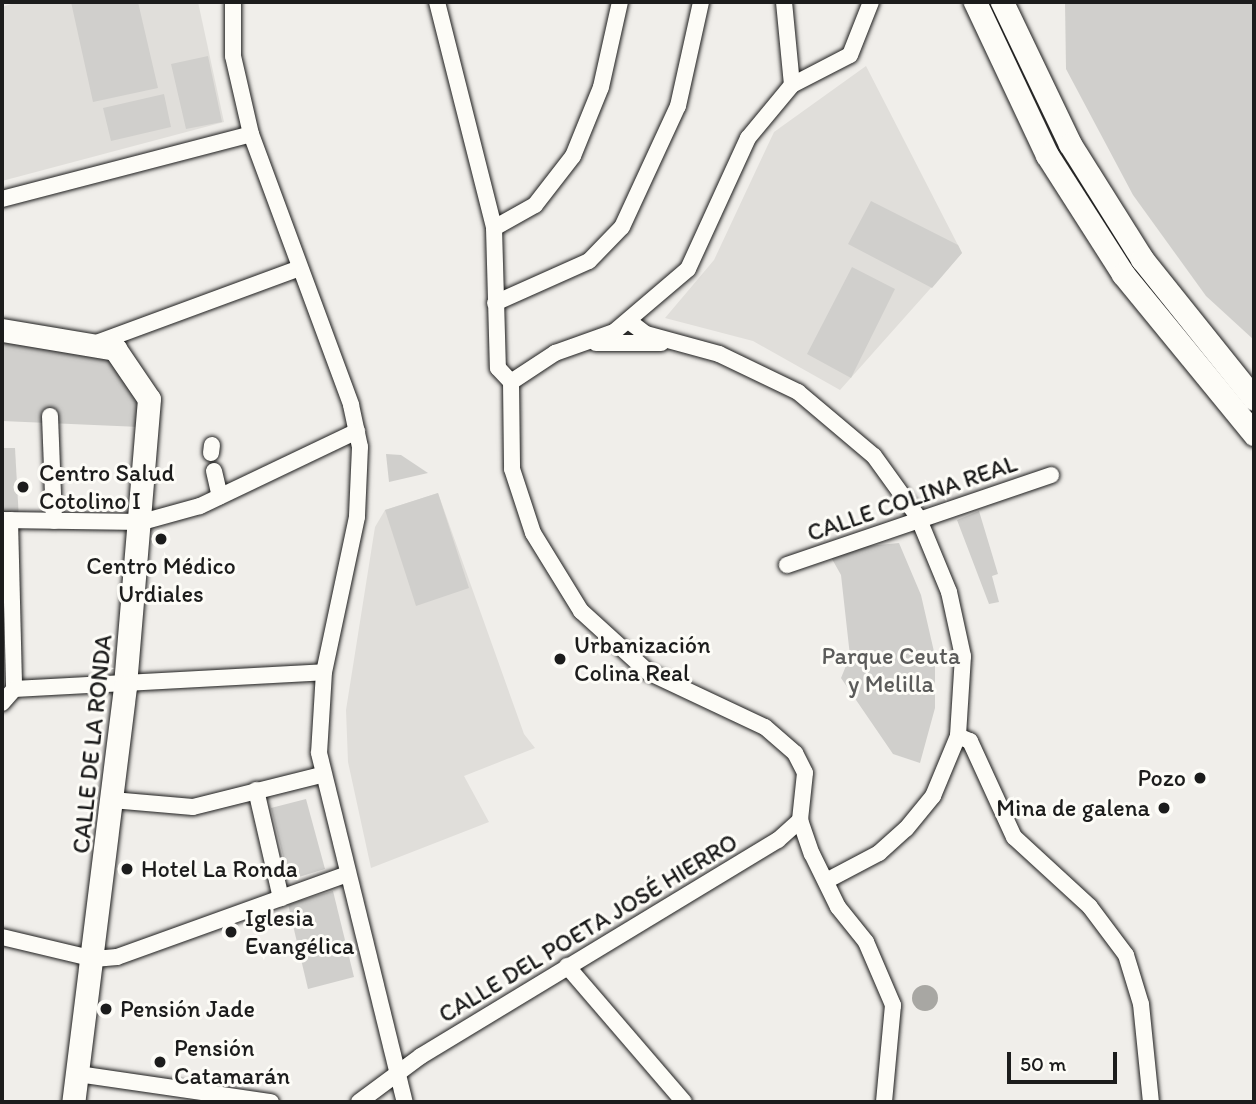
<!DOCTYPE html>
<meta charset="utf-8">
<style>
body{margin:0}
#map{position:relative;width:1256px;height:1104px;overflow:hidden;background:#f0eeea;font-family:Itim,sans-serif}
div>[style]{position:absolute}
.built>*{inset:0;background:#e0deda}
.green>*{inset:0;background:#d0cfcc}
.water>*{inset:0;background:#a8a7a3}
.round{border-radius:50%}
.roads{filter:drop-shadow(0 0 2px #1c1c1c) drop-shadow(0 0 2px #1c1c1c)}
.minor>*{height:16px;margin:-8px;padding:0 8px;transform-origin:8px;border-radius:8px;background:#fdfcf7}
.highway>*{height:23px;margin:-11.5px;padding:0 11.5px;transform-origin:11.5px;border-radius:11.5px;background:#fdfcf7}
.dots>*{width:19px;height:19px;translate:-50% -50%;box-sizing:border-box;border:4px solid #fdfcf7;border-radius:50%}
span{translate:-50% -50%;white-space:nowrap;text-align:center;line-height:1.15;-webkit-text-stroke:6px #fdfcf7;paint-order:stroke}
.poi-label{font-size:24px;color:#1c1c1c}
.left{translate:0 -50%;text-align:left}
.right{translate:-100% -50%;text-align:right}
.street-label{font-size:24px;color:#1c1c1c}
.park-label{font-size:24px;color:#5b5b5a}
.frame{position:absolute;inset:0;border:4px solid #1c1c1c;pointer-events:none}
.scale{position:absolute;left:1007px;top:1052px;width:110px;height:32px;box-sizing:border-box;border:4px solid #1c1c1c;border-top:0;padding-left:9px;font-size:21px;line-height:24px;white-space:nowrap;color:#1c1c1c;-webkit-text-stroke:5px #fdfcf7;paint-order:stroke}
</style>
<div id="map">
<div class="built">
<div style="clip-path:polygon(17px 2px,198px 2px,224px 122px,2px 181px,2px 7px)"></div>
<div style="clip-path:polygon(866px 66px,962px 253px,840px 390px,753px 341px,665px 318px,714px 260px,774px 132px)"></div>
<div style="clip-path:polygon(438px 493px,524px 734px,535px 748px,464px 776px,489px 822px,371px 868px,348px 762px,346px 710px,375px 527px,385px 510px)"></div>
</div>
<div class="green">
<div style="clip-path:polygon(71px 2px,138px 2px,158px 88px,93px 102px)"></div>
<div style="clip-path:polygon(1065px 2px,1254px 2px,1254px 340px,1206px 296px,1133px 195px,1066px 69px)"></div>
<div style="clip-path:polygon(208px 56px,222px 122px,186px 129px,171px 64px)"></div>
<div style="clip-path:polygon(164px 94px,171px 127px,111px 141px,103px 108px)"></div>
<div style="clip-path:polygon(871px 201px,958px 245px,962px 253px,932px 288px,848px 244px)"></div>
<div style="clip-path:polygon(852px 267px,895px 289px,851px 378px,807px 354px)"></div>
<div style="clip-path:polygon(2px 342px,100px 353px,115px 362px,139px 404px,140px 427px,2px 421px)"></div>
<div style="clip-path:polygon(2px 448px,15px 448px,19px 520px,2px 519px)"></div>
<div style="clip-path:polygon(386px 454px,401px 455px,428px 473px,389px 482px)"></div>
<div style="clip-path:polygon(438px 493px,469px 588px,416px 606px,385px 510px)"></div>
<div style="clip-path:polygon(979px 511px,998px 574px,992px 576px,999px 602px,989px 604px,957px 520px)"></div>
<div style="clip-path:polygon(899px 543px,921px 595px,935px 656px,935px 708px,920px 763px,893px 754px,841px 678px,850px 656px,841px 575px,827px 550px)"></div>
<div style="clip-path:polygon(306px 799px,325px 869px,289px 880px,271px 808px)"></div>
<div style="clip-path:polygon(333px 891px,354px 977px,308px 989px,288px 904px)"></div>
</div>
<div class="water">
<div class="round" style="left:912px;top:985px;width:26px;height:26px"></div>
</div>
<div class="roads">
<div class="minor">
<div style="left:233px;top:2px;width:54px;rotate:90deg"></div>
<div style="left:233px;top:56px;width:80px;rotate:77deg"></div>
<div style="left:251px;top:134px;width:289px;rotate:69.7deg"></div>
<div style="left:351px;top:405px;width:43px;rotate:77.9deg"></div>
<div style="left:360px;top:447px;width:70px;rotate:92.5deg"></div>
<div style="left:357px;top:517px;width:158px;rotate:102deg"></div>
<div style="left:324px;top:672px;width:81px;rotate:93.5deg"></div>
<div style="left:319px;top:753px;width:359px;rotate:76.2deg"></div>
<div style="left:437px;top:2px;width:233px;rotate:75.8deg"></div>
<div style="left:494px;top:228px;width:140px;rotate:88.4deg"></div>
<div style="left:498px;top:368px;width:19px;rotate:47deg"></div>
<div style="left:792px;top:85px;width:65px;rotate:-27.3deg"></div>
<div style="left:850px;top:55px;width:57px;rotate:-68.4deg"></div>
<div style="left:2px;top:199px;width:257px;rotate:-14.6deg"></div>
<div style="left:494px;top:228px;width:47px;rotate:-29.3deg"></div>
<div style="left:535px;top:205px;width:62px;rotate:-52.2deg"></div>
<div style="left:573px;top:156px;width:74px;rotate:-67.9deg"></div>
<div style="left:601px;top:87px;width:87px;rotate:-77.4deg"></div>
<div style="left:495px;top:303px;width:103px;rotate:-24.1deg"></div>
<div style="left:589px;top:261px;width:47px;rotate:-45.9deg"></div>
<div style="left:622px;top:227px;width:133px;rotate:-65.2deg"></div>
<div style="left:678px;top:106px;width:107px;rotate:-77.5deg"></div>
<div style="left:630px;top:322px;width:20px;rotate:37deg"></div>
<div style="left:646px;top:334px;width:76px;rotate:15.3deg"></div>
<div style="left:719px;top:354px;width:88px;rotate:25.7deg"></div>
<div style="left:798px;top:392px;width:99px;rotate:40.1deg"></div>
<div style="left:874px;top:456px;width:75px;rotate:54.2deg"></div>
<div style="left:918px;top:517px;width:81px;rotate:67.5deg"></div>
<div style="left:949px;top:592px;width:66px;rotate:77.7deg"></div>
<div style="left:963px;top:656px;width:80px;rotate:93.6deg"></div>
<div style="left:958px;top:736px;width:13px;rotate:23deg"></div>
<div style="left:970px;top:741px;width:106px;rotate:65.4deg"></div>
<div style="left:1014px;top:837px;width:103px;rotate:42.6deg"></div>
<div style="left:1090px;top:907px;width:60px;rotate:53.1deg"></div>
<div style="left:1126px;top:955px;width:51px;rotate:73deg"></div>
<div style="left:1141px;top:1004px;width:99px;rotate:84.2deg"></div>
<div style="left:99px;top:342px;width:214px;rotate:-20.2deg"></div>
<div style="left:596px;top:343px;width:65px"></div>
<div style="left:511px;top:382px;width:87px;rotate:89.3deg"></div>
<div style="left:512px;top:469px;width:67px;rotate:71.8deg"></div>
<div style="left:533px;top:533px;width:92px;rotate:58.4deg"></div>
<div style="left:581px;top:611px;width:91px;rotate:42.3deg"></div>
<div style="left:648px;top:672px;width:129px;rotate:25.2deg"></div>
<div style="left:765px;top:727px;width:40px;rotate:41deg"></div>
<div style="left:795px;top:753px;width:22px;rotate:63deg"></div>
<div style="left:805px;top:773px;width:47px;rotate:96.1deg"></div>
<div style="left:800px;top:820px;width:36px;rotate:71deg"></div>
<div style="left:812px;top:854px;width:59px;rotate:63.9deg"></div>
<div style="left:838px;top:907px;width:45px;rotate:51.3deg"></div>
<div style="left:866px;top:942px;width:69px;rotate:66.8deg"></div>
<div style="left:893px;top:1005px;width:97px;rotate:95.3deg"></div>
<div style="left:511px;top:382px;width:53px;rotate:-33.4deg"></div>
<div style="left:555px;top:353px;width:63px;rotate:-19.6deg"></div>
<div style="left:614px;top:332px;width:97px;rotate:-40.4deg"></div>
<div style="left:688px;top:269px;width:144px;rotate:-65.4deg"></div>
<div style="left:748px;top:138px;width:69px;rotate:-50.3deg"></div>
<div style="left:792px;top:85px;width:83px;rotate:-95.5deg"></div>
<div style="left:50px;top:416px;width:105px;rotate:87.8deg"></div>
<div style="left:211px;top:453px;width:8px;rotate:-83deg"></div>
<div style="left:214px;top:471px;width:26px;rotate:77deg"></div>
<div style="left:2px;top:520px;width:140px;rotate:0.8deg"></div>
<div style="left:142px;top:522px;width:60px;rotate:-15.4deg"></div>
<div style="left:200px;top:506px;width:174px;rotate:-25.5deg"></div>
<div style="left:10px;top:520px;width:169px;rotate:88.6deg"></div>
<div style="left:787px;top:565px;width:279px;rotate:-18.8deg"></div>
<div style="left:14px;top:689px;width:310px;rotate:-3.1deg"></div>
<div style="left:2px;top:703px;width:18px;rotate:-49deg"></div>
<div style="left:256px;top:790px;width:111px;rotate:77deg"></div>
<div style="left:112px;top:800px;width:81px;rotate:4.9deg"></div>
<div style="left:193px;top:807px;width:132px;rotate:-14deg"></div>
<div style="left:826px;top:881px;width:60px;rotate:-27.8deg"></div>
<div style="left:879px;top:853px;width:36px;rotate:-42deg"></div>
<div style="left:906px;top:829px;width:43px;rotate:-50.7deg"></div>
<div style="left:933px;top:796px;width:65px;rotate:-67.4deg"></div>
<div style="left:2px;top:937px;width:95px;rotate:13.4deg"></div>
<div style="left:94px;top:959px;width:23px;rotate:-5deg"></div>
<div style="left:117px;top:957px;width:245px;rotate:-19.8deg"></div>
<div style="left:567px;top:966px;width:179px;rotate:49.3deg"></div>
<div style="left:78px;top:1074px;width:195px;rotate:8.3deg"></div>
<div style="left:359px;top:1102px;width:77px;rotate:-36.6deg"></div>
<div style="left:421px;top:1056px;width:417px;rotate:-31.2deg"></div>
<div style="left:778px;top:840px;width:30px;rotate:-42deg"></div>
</div>
<div class="highway">
<div style="left:975px;top:2px;width:169px;rotate:64.8deg"></div>
<div style="left:1047px;top:155px;width:141px;rotate:57.4deg"></div>
<div style="left:1123px;top:274px;width:207px;rotate:50.7deg"></div>
<div style="left:1002px;top:2px;width:157px;rotate:64.4deg"></div>
<div style="left:1070px;top:144px;width:136px;rotate:57.9deg"></div>
<div style="left:1142px;top:259px;width:179px;rotate:51.3deg"></div>
<div style="left:2px;top:330px;width:115px;rotate:9.5deg"></div>
<div style="left:115px;top:349px;width:60px;rotate:55.8deg"></div>
<div style="left:149px;top:399px;width:289px;rotate:94.8deg"></div>
<div style="left:125px;top:687px;width:418px;rotate:97.1deg"></div>
</div>
</div>
<div class="dots">
<div style="left:23px;top:487px;background:#1c1c1c"></div>
<div style="left:161px;top:539px;background:#1c1c1c"></div>
<div style="left:560px;top:659px;background:#1c1c1c"></div>
<div style="left:1200px;top:778px;background:#1c1c1c"></div>
<div style="left:1164px;top:808px;background:#1c1c1c"></div>
<div style="left:127px;top:869px;background:#1c1c1c"></div>
<div style="left:231px;top:932px;background:#1c1c1c"></div>
<div style="left:106px;top:1009px;background:#1c1c1c"></div>
<div style="left:160px;top:1062px;background:#1c1c1c"></div>
</div>
<div class="poi-label">
<span class="left" style="left:39px;top:487px">Centro Salud<br>Cotolino I</span>
<span style="left:161px;top:580px">Centro Médico<br>Urdiales</span>
<span class="left" style="left:574px;top:659px">Urbanización<br>Colina Real</span>
<span class="right" style="left:1186px;top:778px">Pozo</span>
<span class="right" style="left:1150px;top:808px">Mina de galena</span>
<span class="left" style="left:141px;top:869px">Hotel La Ronda</span>
<span class="left" style="left:245px;top:932px">Iglesia<br>Evangélica</span>
<span class="left" style="left:120px;top:1009px">Pensión Jade</span>
<span class="left" style="left:174px;top:1062px">Pensión<br>Catamarán</span>
</div>
<div class="street-label">
<span style="left:912px;top:498px;rotate:-19deg">CALLE COLINA REAL</span>
<span style="left:92px;top:744px;rotate:-84deg">CALLE DE LA RONDA</span>
<span style="left:588px;top:928px;rotate:-31deg">CALLE DEL POETA JOSÉ HIERRO</span>
</div>
<div class="park-label">
<span style="left:891px;top:670px">Parque Ceuta<br>y Melilla</span>
</div>
<div class="frame"></div>
<div class="scale">50 m</div>
</div>
